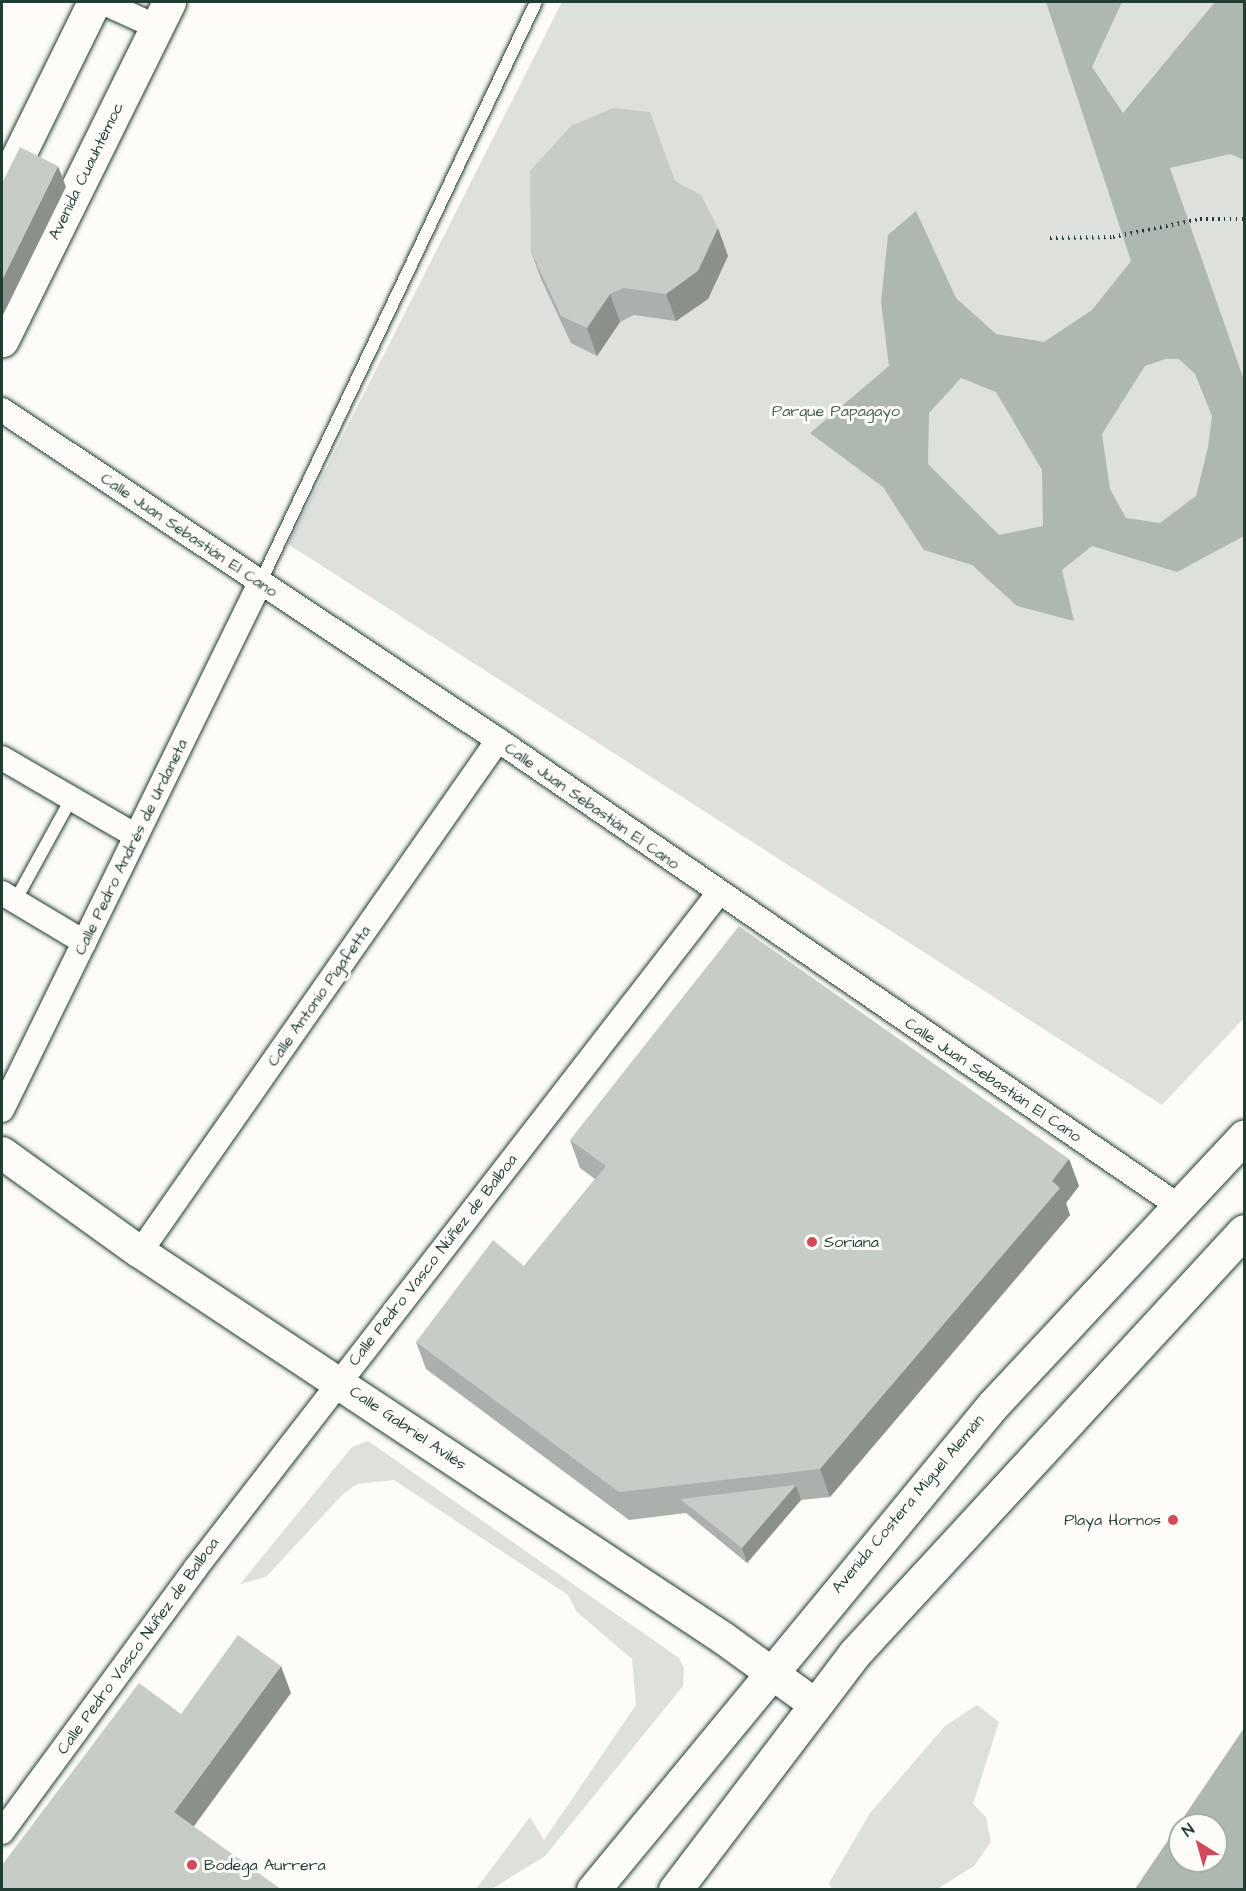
<!DOCTYPE html>
<meta charset="utf-8">
<style>
body{margin:0}
#map{position:relative;width:1246px;height:1891px;overflow:hidden;background:#fdfcf7;font-family:"Architects Daughter",sans-serif}
div>[style]{position:absolute}
.green>*{inset:0;background:#dde0db}
.water>*{inset:0;background:#aeb8b1}
.path>*{height:4px;margin-top:-2px;transform-origin:0;background:repeating-linear-gradient(90deg,#1f3d34 0 1.5px,transparent 0 6px)}
.roads{filter:drop-shadow(0 0 2px #1f3d34) drop-shadow(0 0 2px #1f3d34)}
.service>*{height:12px;margin:-6px;padding:0 6px;transform-origin:6px;border-radius:6px;background:#fdfcf7}
.minor>*{height:24px;margin:-12px;padding:0 12px;transform-origin:12px;border-radius:12px;background:#fdfcf7}
.tertiary>*{height:32px;margin:-16px;padding:0 16px;transform-origin:16px;border-radius:16px;background:#fdfcf7}
.primary>*{height:33px;margin:-16.5px;padding:0 16.5px;transform-origin:16.5px;border-radius:16.5px;background:#fdfcf7}
.wall>*{inset:0;background:#aab0ab}
.shaded-wall>*{inset:0;background:#8b908b}
.building>*{inset:0;background:#c6cdc7}
.dots>*{width:16px;height:16px;translate:-50% -50%;box-sizing:border-box;border:3px solid #fdfcf7;border-radius:50%}
span{translate:-50% -50%;white-space:nowrap;text-align:center;line-height:1.15;-webkit-text-stroke:6px #fdfcf7;paint-order:stroke}
.street-label{font-size:16px;color:#1f3d34}
.park-label{font-size:16px;color:#455e55}
.poi-label{font-size:16px;color:#1f3d34}
.left{translate:0 -50%;text-align:left}
.right{translate:-100% -50%;text-align:right}
.frame{position:absolute;inset:0;border:3px solid #1f3d34;pointer-events:none}
.north{position:absolute;left:1168px;top:1813px;width:60px;height:60px;box-sizing:border-box;background:#fdfcf7;border:2px solid #a4b0a9;border-radius:50%;rotate:323deg;font-size:16px;font-weight:700;line-height:24px;text-align:center;color:#1f3d34}
.north::after{content:'';display:block;margin:auto;width:21px;height:27px;background:#d1495b;clip-path:polygon(50% 0,100% 100%,50% 72%,0 100%)}
</style>
<div id="map">
<div class="green">
<div style="clip-path:polygon(562px 2px,1244px 2px,1244px 1018px,1162px 1105px,288px 544px)"></div>
<div style="clip-path:polygon(368px 1441px,679px 1658px,684px 1668px,683px 1686px,545px 1856px,492px 1889px,476px 1889px,530px 1817px,544px 1840px,636px 1705px,632px 1659px,577px 1612px,568px 1595px,394px 1480px,357px 1484px,343px 1494px,266px 1577px,240px 1584px,352px 1447px)"></div>
<div style="clip-path:polygon(977px 1705px,999px 1722px,973px 1804px,986px 1817px,991px 1842px,974px 1866px,937px 1889px,832px 1889px,829px 1883px,870px 1813px,945px 1726px)"></div>
</div>
<div class="water">
<div style="clip-path:polygon(evenodd,1046px 2px,1122px 2px,1092px 67px,1123px 113px,1215px 2px,1244px 2px,1244px 160px,1230px 154px,1170px 168px,1244px 380px,1244px 536px,1177px 572px,1092px 546px,1062px 570px,1074px 621px,1017px 606px,972px 565px,924px 550px,883px 487px,810px 433px,889px 366px,881px 302px,888px 235px,916px 211px,956px 298px,996px 334px,1044px 342px,1092px 310px,1131px 261px,1046px 2px,1165px 359px,1179px 359px,1195px 374px,1212px 416px,1208px 447px,1196px 496px,1160px 523px,1126px 518px,1110px 489px,1102px 434px,1145px 366px,1165px 359px,1046px 2px,961px 378px,996px 392px,1042px 470px,1043px 526px,999px 535px,928px 464px,929px 413px,961px 378px)"></div>
<div style="clip-path:polygon(evenodd,1244px 1728px,1244px 1889px,1135px 1889px,1244px 1728px,1180px 1825px,1216px 1825px,1216px 1861px,1180px 1861px,1180px 1825px)"></div>
</div>
<div class="path">
<div style="left:1050px;top:238px;width:63px;rotate:-0.9deg"></div>
<div style="left:1113px;top:237px;width:89px;rotate:-11.7deg"></div>
<div style="left:1200px;top:219px;width:44px"></div>
</div>
<div class="roads">
<div class="service">
<div style="left:260px;top:583px;width:643px;rotate:-64.59deg"></div>
<div style="left:15px;top:901px;width:116px;rotate:-61.2deg"></div>
</div>
<div class="minor">
<div style="left:102px;top:2px;width:60px;rotate:24.4deg"></div>
<div style="left:2px;top:410px;width:596px;rotate:33.64deg"></div>
<div style="left:498px;top:740px;width:827px;rotate:34.4deg"></div>
<div style="left:2px;top:758px;width:155px;rotate:30.2deg"></div>
<div style="left:2px;top:893px;width:96px;rotate:30.9deg"></div>
<div style="left:2px;top:1110px;width:587px;rotate:-63.92deg"></div>
<div style="left:140px;top:1252px;width:625px;rotate:-55.04deg"></div>
<div style="left:2px;top:1832px;width:326px;rotate:-53.7deg"></div>
<div style="left:195px;top:1569px;width:854px;rotate:-52.23deg"></div>
</div>
<div class="tertiary">
<div style="left:2px;top:1153px;width:170px;rotate:35.7deg"></div>
<div style="left:140px;top:1252px;width:699px;rotate:33.51deg"></div>
<div style="left:723px;top:1638px;width:111px;rotate:35.8deg"></div>
</div>
<div class="primary">
<div style="left:2px;top:189px;width:208px;rotate:-63.8deg"></div>
<div style="left:2px;top:340px;width:377px;rotate:-63.7deg"></div>
<div style="left:593px;top:1890px;width:627px;rotate:-50.5deg"></div>
<div style="left:992px;top:1406px;width:369px;rotate:-46.9deg"></div>
<div style="left:675px;top:1890px;width:296px;rotate:-52.8deg"></div>
<div style="left:854px;top:1654px;width:575px;rotate:-47.32deg"></div>
</div>
</div>
<div class="wall">
<div style="clip-path:polygon(675px 181px,728px 256px,708px 299px,676px 321px,634px 315px,620px 322px,597px 356px,571px 343px,541px 279px,531px 251px)"></div>
<div style="clip-path:polygon(570px 1140px,1069px 1159px,1079px 1186px,1066px 1203px,1070px 1215px,830px 1497px,801px 1500px,747px 1563px,686px 1513px,629px 1520px,426px 1369px,416px 1342px,524px 1266px,595px 1179px,580px 1168px)"></div>
</div>
<div class="shaded-wall">
<div style="clip-path:polygon(58px 166px,66px 187px,2px 317px,2px 280px)"></div>
<div style="clip-path:polygon(718px 228px,728px 256px,708px 299px,676px 321px,666px 294px)"></div>
<div style="clip-path:polygon(610px 294px,620px 322px,597px 356px,587px 328px)"></div>
<div style="clip-path:polygon(1069px 1159px,1079px 1186px,1066px 1203px,1070px 1215px,830px 1497px,820px 1469px)"></div>
<div style="clip-path:polygon(796px 1485px,801px 1500px,747px 1563px,742px 1548px)"></div>
<div style="clip-path:polygon(281px 1666px,291px 1693px,184px 1840px,174px 1812px)"></div>
</div>
<div class="building">
<div style="clip-path:polygon(613px 108px,650px 112px,675px 181px,701px 195px,718px 228px,698px 271px,666px 294px,624px 288px,610px 294px,587px 328px,561px 316px,531px 251px,530px 171px,571px 126px)"></div>
<div style="clip-path:polygon(20px 147px,58px 166px,2px 280px,2px 183px)"></div>
<div style="clip-path:polygon(739px 926px,1069px 1159px,1052px 1181px,1060px 1188px,820px 1469px,619px 1492px,416px 1342px,493px 1240px,524px 1266px,606px 1166px,570px 1140px)"></div>
<div style="clip-path:polygon(796px 1485px,742px 1548px,680px 1499px)"></div>
<div style="clip-path:polygon(238px 1635px,281px 1666px,174px 1812px,282px 1890px,2px 1890px,2px 1865px,139px 1683px,181px 1714px)"></div>
</div>
<div class="dots">
<div style="left:812px;top:1242px;background:#d1495b"></div>
<div style="left:1173px;top:1520px;background:#d1495b"></div>
<div style="left:192px;top:1865px;background:#d1495b"></div>
</div>
<div class="street-label">
<span style="left:86px;top:171px;rotate:-64deg">Avenida Cuauhtémoc</span>
<span style="left:189px;top:535px;rotate:34deg">Calle Juan Sebastián El Cano</span>
<span style="left:592px;top:806px;rotate:35deg">Calle Juan Sebastián El Cano</span>
<span style="left:131px;top:847px;rotate:-64deg">Calle Pedro Andrés de Urdaneta</span>
<span style="left:319px;top:996px;rotate:-55deg">Calle Antonio Pigafetta</span>
<span style="left:993px;top:1080px;rotate:34deg">Calle Juan Sebastián El Cano</span>
<span style="left:433px;top:1260px;rotate:-52deg">Calle Pedro Vasco Núñez de Balboa</span>
<span style="left:408px;top:1428px;rotate:34deg">Calle Gabriel Avilés</span>
<span style="left:908px;top:1504px;rotate:-50deg">Avenida Costera Miguel Alemán</span>
<span style="left:138px;top:1646px;rotate:-54deg">Calle Pedro Vasco Núñez de Balboa</span>
</div>
<div class="park-label">
<span style="left:836px;top:411px">Parque Papagayo</span>
</div>
<div class="poi-label">
<span class="left" style="left:824px;top:1242px">Soriana</span>
<span class="right" style="left:1161px;top:1520px">Playa Hornos</span>
<span class="left" style="left:204px;top:1865px">Bodega Aurrera</span>
</div>
<div class="frame"></div>
<div class="north">N</div>
</div>
